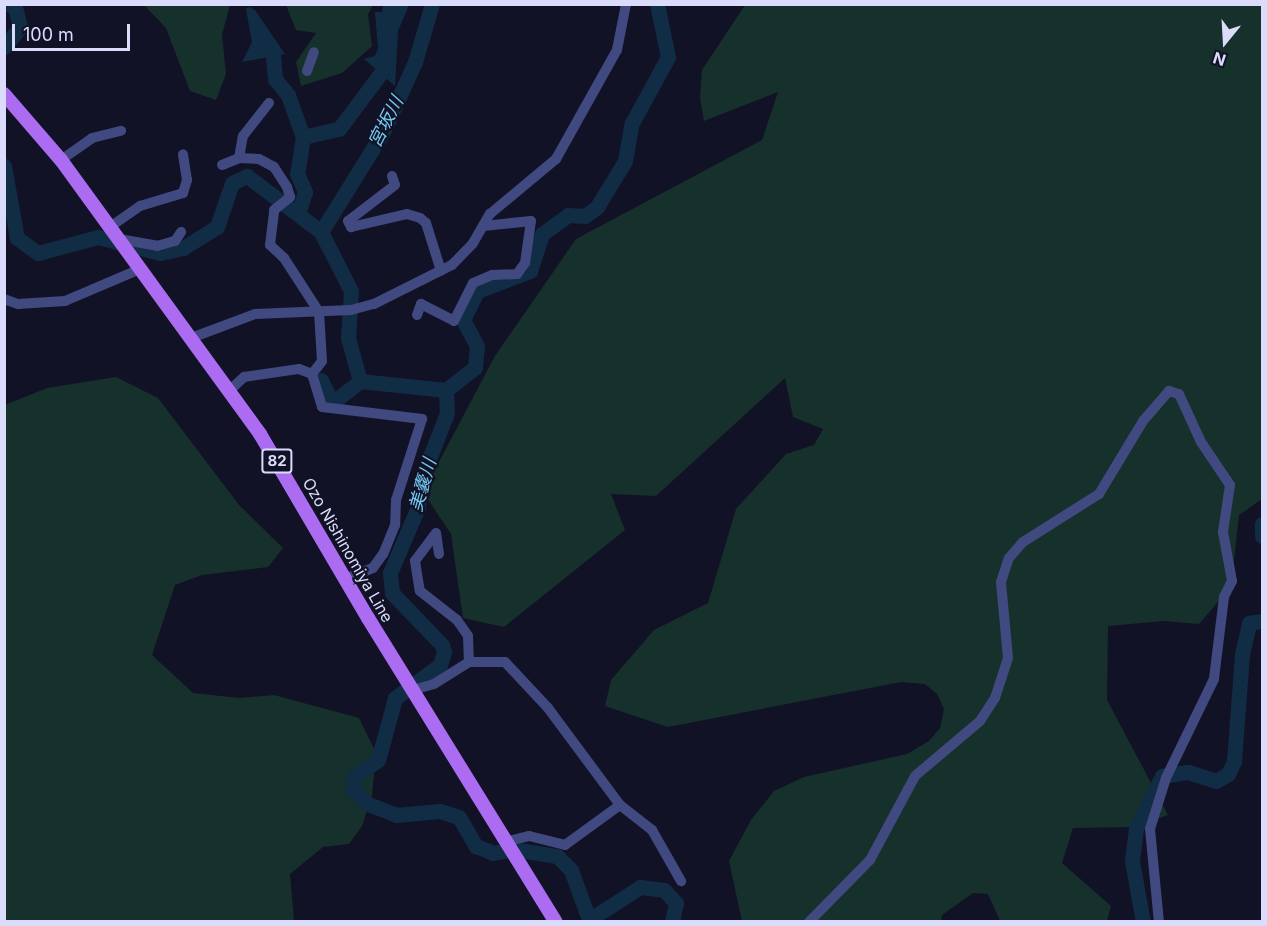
<!DOCTYPE html>
<meta charset="utf-8">
<style>
body{margin:0}
#map{position:relative;width:1267px;height:926px;overflow:hidden;background:#121226;font-family:Inter,"Noto Sans JP",sans-serif}
div>[style]{position:absolute}
.green>*{inset:0;background:#16302b}
.water>*{inset:0;background:#112d46}
.river>*{height:15px;margin:-7.5px;padding:0 7.5px;transform-origin:7.5px;border-radius:7.5px;background:#112d46}
.minor>*{height:10px;margin:-5px;padding:0 5px;transform-origin:5px;border-radius:5px;background:#414981}
.major>*{height:14px;margin:-7px;padding:0 7px;transform-origin:7px;border-radius:7px;background:#ab6cf2}
span{translate:-50% -50%;white-space:nowrap;text-align:center;line-height:1.15;-webkit-text-stroke:4.5px #121226;paint-order:stroke}
.shield-label span{padding:2px 4px;background:#121226;border:2px solid;border-radius:4px;-webkit-text-stroke-width:0}
.shield-label{font-size:15px;color:#dbdcfc;font-weight:700}
.street-label{font-size:16px;color:#dbdcfc}
.water-label{font-size:18px;color:#72cbf2;font-style:italic}
.frame{position:absolute;inset:0;border:6px solid #dbdcfc;pointer-events:none}
.north{position:absolute;left:1195px;top:12px;width:60px;height:60px;-webkit-text-stroke:4px #121226;paint-order:stroke;rotate:198deg;font-size:16px;font-weight:700;line-height:24px;text-align:center;color:#dbdcfc}
.north::after{content:'';display:block;margin:auto;width:21px;height:27px;background:#dbdcfc;clip-path:polygon(50% 0,100% 100%,50% 72%,0 100%)}
.scale{position:absolute;left:12px;top:24px;width:118px;height:27px;box-sizing:border-box;border:3px solid #dbdcfc;border-top:0;padding-left:8px;font-size:18px;line-height:21px;white-space:nowrap;color:#dbdcfc;-webkit-text-stroke:4px #121226;paint-order:stroke}
</style>
<div id="map">
<div class="green">
<div style="clip-path:polygon(144px 5px,230px 5px,222px 35px,226px 74px,216px 100px,190px 91px,166px 28px)"></div>
<div style="clip-path:polygon(286px 5px,373px 5px,368px 14px,372px 46px,342px 73px,301px 86px,296px 62px,316px 33px,296px 30px)"></div>
<div style="clip-path:polygon(745px 5px,1262px 5px,1262px 499px,1239px 515px,1231px 587px,1199px 624px,1164px 621px,1108px 626px,1107px 700px,1168px 815px,1133px 827px,1073px 828px,1062px 863px,1111px 906px,1107px 921px,1000px 921px,988px 894px,973px 893px,942px 915px,941px 921px,742px 921px,729px 861px,751px 820px,774px 791px,804px 777px,907px 754px,929px 741px,940px 728px,944px 709px,937px 694px,925px 684px,901px 682px,668px 727px,605px 706px,611px 680px,654px 630px,708px 603px,736px 509px,786px 454px,814px 445px,823px 429px,793px 417px,785px 378px,656px 496px,611px 494px,625px 530px,504px 627px,463px 618px,451px 534px,423px 492px,495px 356px,576px 239px,762px 140px,778px 92px,704px 121px,700px 98px,702px 70px)"></div>
<div style="clip-path:polygon(116px 377px,158px 398px,239px 505px,283px 548px,268px 567px,202px 575px,175px 585px,152px 655px,193px 693px,239px 698px,274px 695px,359px 718px,376px 753px,372px 795px,362px 826px,349px 844px,323px 847px,290px 874px,294px 921px,5px 921px,5px 405px,47px 388px)"></div>
</div>
<div class="water">
<div style="clip-path:polygon(383px 5px,409px 5px,398px 31px,395px 86px,364px 59px,375px 56px,378px 48px,375px 12px,382px 12px)"></div>
<div style="clip-path:polygon(249px 7px,255px 10px,285px 54px,242px 62px,252px 42px,246px 9px)"></div>
</div>
<div class="river">
<div style="left:4px;top:47px;width:26px;rotate:-51deg"></div>
<div style="left:20px;top:27px;width:21px;rotate:-104deg"></div>
<div style="left:15px;top:7px;width:8px;rotate:-157deg"></div>
<div style="left:273px;top:56px;width:23px;rotate:85deg"></div>
<div style="left:275px;top:79px;width:21px;rotate:51deg"></div>
<div style="left:288px;top:95px;width:45px;rotate:70.3deg"></div>
<div style="left:303px;top:137px;width:36px;rotate:99deg"></div>
<div style="left:297px;top:173px;width:21px;rotate:67deg"></div>
<div style="left:305px;top:192px;width:23px;rotate:108deg"></div>
<div style="left:303px;top:137px;width:37px;rotate:-13deg"></div>
<div style="left:339px;top:129px;width:69px;rotate:-53.3deg"></div>
<div style="left:4px;top:166px;width:73px;rotate:79.8deg"></div>
<div style="left:17px;top:238px;width:26px;rotate:36deg"></div>
<div style="left:38px;top:253px;width:62px;rotate:-14.9deg"></div>
<div style="left:98px;top:237px;width:64px;rotate:14.5deg"></div>
<div style="left:160px;top:253px;width:24px;rotate:-12deg"></div>
<div style="left:183px;top:248px;width:40px;rotate:-32deg"></div>
<div style="left:217px;top:227px;width:46px;rotate:-71.2deg"></div>
<div style="left:232px;top:183px;width:17px;rotate:-25deg"></div>
<div style="left:247px;top:176px;width:93px;rotate:37.1deg"></div>
<div style="left:321px;top:232px;width:66px;rotate:63deg"></div>
<div style="left:351px;top:291px;width:47px;rotate:93.7deg"></div>
<div style="left:348px;top:338px;width:45px;rotate:74.4deg"></div>
<div style="left:360px;top:381px;width:86px;rotate:6deg"></div>
<div style="left:446px;top:390px;width:23px;rotate:88deg"></div>
<div style="left:447px;top:413px;width:63px;rotate:111.3deg"></div>
<div style="left:424px;top:472px;width:36px;rotate:100deg"></div>
<div style="left:418px;top:507px;width:72px;rotate:113deg"></div>
<div style="left:390px;top:573px;width:20px;rotate:84deg"></div>
<div style="left:392px;top:593px;width:72px;rotate:46.1deg"></div>
<div style="left:442px;top:645px;width:7px;rotate:74deg"></div>
<div style="left:444px;top:652px;width:14px;rotate:107deg"></div>
<div style="left:440px;top:665px;width:56px;rotate:143.7deg"></div>
<div style="left:395px;top:698px;width:64px;rotate:105.3deg"></div>
<div style="left:378px;top:760px;width:29px;rotate:145deg"></div>
<div style="left:354px;top:777px;width:13px;rotate:94deg"></div>
<div style="left:353px;top:790px;width:21px;rotate:43deg"></div>
<div style="left:368px;top:804px;width:30px;rotate:21deg"></div>
<div style="left:396px;top:815px;width:44px;rotate:-5.2deg"></div>
<div style="left:440px;top:811px;width:20px;rotate:18deg"></div>
<div style="left:459px;top:817px;width:34px;rotate:60deg"></div>
<div style="left:476px;top:846px;width:18px;rotate:22deg"></div>
<div style="left:493px;top:853px;width:20px;rotate:-11deg"></div>
<div style="left:513px;top:849px;width:45px;rotate:9deg"></div>
<div style="left:557px;top:856px;width:20px;rotate:45deg"></div>
<div style="left:571px;top:870px;width:47px;rotate:70deg"></div>
<div style="left:587px;top:914px;width:8px;rotate:14deg"></div>
<div style="left:595px;top:916px;width:54px;rotate:-32.8deg"></div>
<div style="left:640px;top:887px;width:24px;rotate:7deg"></div>
<div style="left:664px;top:890px;width:18px;rotate:47deg"></div>
<div style="left:676px;top:903px;width:19px;rotate:102deg"></div>
<div style="left:321px;top:232px;width:118px;rotate:-58.2deg"></div>
<div style="left:383px;top:132px;width:77px;rotate:-65.4deg"></div>
<div style="left:415px;top:62px;width:60px;rotate:-73.7deg"></div>
<div style="left:321px;top:380px;width:25px;rotate:64deg"></div>
<div style="left:332px;top:403px;width:36px;rotate:-38deg"></div>
<div style="left:446px;top:390px;width:37px;rotate:-38deg"></div>
<div style="left:475px;top:367px;width:21px;rotate:-85deg"></div>
<div style="left:477px;top:346px;width:30px;rotate:-118deg"></div>
<div style="left:463px;top:320px;width:32px;rotate:-64deg"></div>
<div style="left:477px;top:291px;width:57px;rotate:-20.7deg"></div>
<div style="left:530px;top:271px;width:39px;rotate:-72deg"></div>
<div style="left:542px;top:234px;width:32px;rotate:-36deg"></div>
<div style="left:568px;top:215px;width:17px;rotate:3deg"></div>
<div style="left:585px;top:216px;width:15px;rotate:-37deg"></div>
<div style="left:597px;top:207px;width:54px;rotate:-58.7deg"></div>
<div style="left:625px;top:161px;width:39px;rotate:-80deg"></div>
<div style="left:632px;top:123px;width:75px;rotate:-61.4deg"></div>
<div style="left:668px;top:57px;width:54px;rotate:-101.7deg"></div>
<div style="left:1262px;top:524px;width:12px;rotate:90deg"></div>
<div style="left:1143px;top:922px;width:62px;rotate:-100.2deg"></div>
<div style="left:1132px;top:861px;width:33px;rotate:-83deg"></div>
<div style="left:1136px;top:828px;width:58px;rotate:-63.4deg"></div>
<div style="left:1162px;top:776px;width:26px;rotate:-9deg"></div>
<div style="left:1188px;top:772px;width:29px;rotate:18deg"></div>
<div style="left:1216px;top:781px;width:14px;rotate:-30deg"></div>
<div style="left:1228px;top:774px;width:14px;rotate:-65deg"></div>
<div style="left:1234px;top:761px;width:107px;rotate:-85.7deg"></div>
<div style="left:1242px;top:654px;width:32px;rotate:-77deg"></div>
<div style="left:1249px;top:623px;width:13px;rotate:-9deg"></div>
</div>
<div class="minor">
<div style="left:307px;top:71px;width:20px;rotate:-70deg"></div>
<div style="left:61px;top:160px;width:38px;rotate:-35deg"></div>
<div style="left:92px;top:138px;width:30px;rotate:-14deg"></div>
<div style="left:222px;top:165px;width:18px;rotate:-22deg"></div>
<div style="left:392px;top:176px;width:9px;rotate:72deg"></div>
<div style="left:395px;top:185px;width:59px;rotate:142.5deg"></div>
<div style="left:348px;top:221px;width:7px;rotate:63deg"></div>
<div style="left:351px;top:227px;width:57px;rotate:-13.1deg"></div>
<div style="left:407px;top:214px;width:14px;rotate:17deg"></div>
<div style="left:420px;top:218px;width:8px;rotate:40deg"></div>
<div style="left:426px;top:223px;width:50px;rotate:72.6deg"></div>
<div style="left:110px;top:227px;width:37px;rotate:-35deg"></div>
<div style="left:140px;top:206px;width:45px;rotate:-16.8deg"></div>
<div style="left:183px;top:193px;width:14px;rotate:-73deg"></div>
<div style="left:187px;top:180px;width:26px;rotate:-99deg"></div>
<div style="left:119px;top:239px;width:39px;rotate:10deg"></div>
<div style="left:157px;top:246px;width:19px;rotate:-16deg"></div>
<div style="left:175px;top:241px;width:11px;rotate:-56deg"></div>
<div style="left:4px;top:299px;width:15px;rotate:20deg"></div>
<div style="left:18px;top:304px;width:47px;rotate:-3.7deg"></div>
<div style="left:65px;top:301px;width:82px;rotate:-23.1deg"></div>
<div style="left:417px;top:315px;width:12px;rotate:-70deg"></div>
<div style="left:421px;top:304px;width:37px;rotate:27deg"></div>
<div style="left:454px;top:321px;width:42px;rotate:-63.4deg"></div>
<div style="left:473px;top:283px;width:21px;rotate:-23deg"></div>
<div style="left:492px;top:275px;width:25px;rotate:-2deg"></div>
<div style="left:517px;top:274px;width:14px;rotate:-54deg"></div>
<div style="left:525px;top:263px;width:42px;rotate:-81.9deg"></div>
<div style="left:531px;top:221px;width:48px;rotate:174.1deg"></div>
<div style="left:191px;top:338px;width:68px;rotate:-20.6deg"></div>
<div style="left:255px;top:314px;width:96px;rotate:-2.4deg"></div>
<div style="left:351px;top:310px;width:24px;rotate:-15deg"></div>
<div style="left:374px;top:304px;width:87px;rotate:-26.6deg"></div>
<div style="left:452px;top:265px;width:30px;rotate:-46deg"></div>
<div style="left:473px;top:243px;width:34px;rotate:-60deg"></div>
<div style="left:490px;top:214px;width:86px;rotate:-39.8deg"></div>
<div style="left:556px;top:159px;width:125px;rotate:-60.8deg"></div>
<div style="left:617px;top:50px;width:47px;rotate:-78.9deg"></div>
<div style="left:312px;top:374px;width:34px;rotate:73deg"></div>
<div style="left:322px;top:407px;width:101px;rotate:6.8deg"></div>
<div style="left:422px;top:419px;width:85px;rotate:107.8deg"></div>
<div style="left:396px;top:500px;width:25px;rotate:92deg"></div>
<div style="left:395px;top:525px;width:31px;rotate:112deg"></div>
<div style="left:383px;top:554px;width:17px;rotate:126deg"></div>
<div style="left:373px;top:568px;width:30px;rotate:159deg"></div>
<div style="left:229px;top:391px;width:21px;rotate:-43deg"></div>
<div style="left:244px;top:377px;width:56px;rotate:-8.3deg"></div>
<div style="left:299px;top:369px;width:14px;rotate:21deg"></div>
<div style="left:312px;top:374px;width:16px;rotate:-52deg"></div>
<div style="left:322px;top:361px;width:49px;rotate:-93.5deg"></div>
<div style="left:319px;top:312px;width:64px;rotate:-122.9deg"></div>
<div style="left:284px;top:258px;width:19px;rotate:-137deg"></div>
<div style="left:270px;top:245px;width:35px;rotate:-83deg"></div>
<div style="left:274px;top:210px;width:21px;rotate:-39deg"></div>
<div style="left:290px;top:197px;width:10px;rotate:-107deg"></div>
<div style="left:287px;top:187px;width:24px;rotate:-123deg"></div>
<div style="left:274px;top:167px;width:17px;rotate:-152deg"></div>
<div style="left:259px;top:159px;width:20px;rotate:-177deg"></div>
<div style="left:239px;top:158px;width:22px;rotate:-80deg"></div>
<div style="left:243px;top:136px;width:42px;rotate:-51.8deg"></div>
<div style="left:439px;top:554px;width:21px;rotate:-98deg"></div>
<div style="left:436px;top:533px;width:35px;rotate:127deg"></div>
<div style="left:415px;top:561px;width:30px;rotate:81deg"></div>
<div style="left:420px;top:591px;width:47px;rotate:38.1deg"></div>
<div style="left:457px;top:620px;width:19px;rotate:55deg"></div>
<div style="left:468px;top:636px;width:26px;rotate:88deg"></div>
<div style="left:413px;top:690px;width:22px;rotate:-16deg"></div>
<div style="left:434px;top:684px;width:41px;rotate:-32.2deg"></div>
<div style="left:469px;top:662px;width:36px"></div>
<div style="left:505px;top:662px;width:63px;rotate:46.9deg"></div>
<div style="left:548px;top:708px;width:121px;rotate:53.4deg"></div>
<div style="left:620px;top:805px;width:41px;rotate:38deg"></div>
<div style="left:652px;top:830px;width:59px;rotate:60.4deg"></div>
<div style="left:509px;top:841px;width:21px;rotate:-14deg"></div>
<div style="left:529px;top:836px;width:37px;rotate:14deg"></div>
<div style="left:565px;top:845px;width:68px;rotate:-36deg"></div>
<div style="left:809px;top:922px;width:87px;rotate:-45.5deg"></div>
<div style="left:870px;top:860px;width:95px;rotate:-61.8deg"></div>
<div style="left:915px;top:776px;width:85px;rotate:-40.2deg"></div>
<div style="left:980px;top:721px;width:27px;rotate:-57deg"></div>
<div style="left:995px;top:698px;width:42px;rotate:-72deg"></div>
<div style="left:1008px;top:658px;width:76px;rotate:-95.3deg"></div>
<div style="left:1001px;top:582px;width:25px;rotate:-72deg"></div>
<div style="left:1009px;top:558px;width:21px;rotate:-49deg"></div>
<div style="left:1023px;top:542px;width:90px;rotate:-32.3deg"></div>
<div style="left:1099px;top:494px;width:85px;rotate:-58.9deg"></div>
<div style="left:1143px;top:421px;width:40px;rotate:-49deg"></div>
<div style="left:1169px;top:391px;width:10px;rotate:17deg"></div>
<div style="left:1179px;top:394px;width:53px;rotate:65.4deg"></div>
<div style="left:1201px;top:442px;width:52px;rotate:56deg"></div>
<div style="left:1230px;top:485px;width:48px;rotate:98.5deg"></div>
<div style="left:1223px;top:532px;width:50px;rotate:79.6deg"></div>
<div style="left:1232px;top:581px;width:18px;rotate:117deg"></div>
<div style="left:1224px;top:597px;width:83px;rotate:97deg"></div>
<div style="left:1214px;top:679px;width:110px;rotate:115.9deg"></div>
<div style="left:1166px;top:778px;width:53px;rotate:107.4deg"></div>
<div style="left:1150px;top:829px;width:93px;rotate:84.5deg"></div>
</div>
<div class="major">
<div style="left:4px;top:94px;width:87px;rotate:49.2deg"></div>
<div style="left:61px;top:160px;width:339px;rotate:54deg"></div>
<div style="left:260px;top:434px;width:213px;rotate:59.6deg"></div>
<div style="left:368px;top:618px;width:357px;rotate:58.3deg"></div>
</div>
<div class="shield-label">
<span style="left:277px;top:461px">82</span>
</div>
<div class="street-label">
<span style="left:348px;top:550px;rotate:60deg">Ozo Nishinomiya Line</span>
</div>
<div class="water-label">
<span style="left:386px;top:122px;rotate:-63deg">宮坂川</span>
<span style="left:423px;top:485px;rotate:-74deg">美嚢川</span>
</div>
<div class="frame"></div>
<div class="north">N</div>
<div class="scale">100 m</div>
</div>
